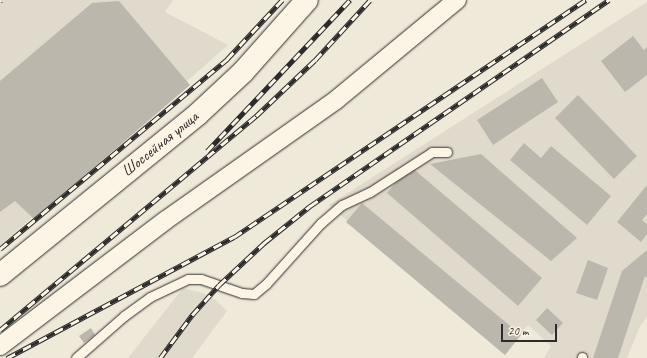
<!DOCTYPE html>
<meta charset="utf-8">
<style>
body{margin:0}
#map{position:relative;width:647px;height:358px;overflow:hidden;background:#efe9da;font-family:Caveat,sans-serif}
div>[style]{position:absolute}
.built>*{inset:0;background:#e0dacc}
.building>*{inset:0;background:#bcb7ac}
.roads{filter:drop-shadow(0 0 1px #2b2b2b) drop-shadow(0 0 1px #2b2b2b)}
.lane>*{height:9px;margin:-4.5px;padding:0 4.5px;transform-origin:4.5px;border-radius:4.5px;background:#fcf5e5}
.street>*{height:18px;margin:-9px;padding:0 9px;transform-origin:9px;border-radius:9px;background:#fcf5e5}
.secondary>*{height:22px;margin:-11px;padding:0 11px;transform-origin:11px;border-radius:11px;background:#fcf5e5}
.rail>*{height:4.5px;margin-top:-2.25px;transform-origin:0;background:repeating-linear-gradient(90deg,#fcf5e5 0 9px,#2b2b2b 0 18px);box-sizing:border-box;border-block:1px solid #2b2b2b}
span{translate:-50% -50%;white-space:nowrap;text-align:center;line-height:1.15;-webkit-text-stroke:3px #fcf5e5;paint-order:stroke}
.street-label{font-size:16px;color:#2b2b2b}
.scale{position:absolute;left:501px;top:324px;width:56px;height:18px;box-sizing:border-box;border:2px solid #2b2b2b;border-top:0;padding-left:5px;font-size:12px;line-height:14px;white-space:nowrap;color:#2b2b2b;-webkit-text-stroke:3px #fcf5e5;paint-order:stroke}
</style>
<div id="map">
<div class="built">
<div style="clip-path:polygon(0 0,173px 0,165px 12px,228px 45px,0 246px)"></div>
<div style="clip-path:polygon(647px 2px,647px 317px,640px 326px,627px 358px,544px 358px,551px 346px,528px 325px,505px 355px,329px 205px)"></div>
<div style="clip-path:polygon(183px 288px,210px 295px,227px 311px,192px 358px,128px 358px)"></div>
</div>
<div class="building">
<div style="clip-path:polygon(119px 1px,190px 85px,34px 219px,15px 201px,0 212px,0 81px,92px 3px)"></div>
<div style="clip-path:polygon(633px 36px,644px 50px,647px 47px,647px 75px,625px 92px,601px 61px)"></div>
<div style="clip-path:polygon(542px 78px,558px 102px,493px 145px,477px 120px)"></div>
<div style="clip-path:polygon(578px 95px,637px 156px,614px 179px,555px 118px)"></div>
<div style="clip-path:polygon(524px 143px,541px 158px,551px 146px,611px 196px,587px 225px,510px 160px)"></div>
<div style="clip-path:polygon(481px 154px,577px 238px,551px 261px,430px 164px)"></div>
<div style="clip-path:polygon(410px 166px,542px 278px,518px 306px,387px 193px)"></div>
<div style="clip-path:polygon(647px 185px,647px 214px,642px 220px,647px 224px,647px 234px,641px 242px,617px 222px)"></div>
<div style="clip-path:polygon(362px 203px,521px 335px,505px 355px,346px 222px)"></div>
<div style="clip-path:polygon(647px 250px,647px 278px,645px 276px,618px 358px,593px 358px,622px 271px)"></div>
<div style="clip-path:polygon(588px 260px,608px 268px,597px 300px,576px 293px)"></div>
<div style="clip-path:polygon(547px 308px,563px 323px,552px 335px,536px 320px)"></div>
<div style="clip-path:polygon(91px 328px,95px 335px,84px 343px,79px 336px)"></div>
</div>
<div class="roads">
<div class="lane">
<div style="left:76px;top:358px;width:64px;rotate:-41.2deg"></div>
<div style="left:124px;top:316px;width:32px;rotate:-36deg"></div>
<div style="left:150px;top:297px;width:42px;rotate:-25.3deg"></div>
<div style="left:188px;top:279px;width:13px"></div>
<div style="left:201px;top:279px;width:43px;rotate:18.9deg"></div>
<div style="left:242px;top:293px;width:12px;rotate:5deg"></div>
<div style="left:254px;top:294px;width:16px;rotate:-40deg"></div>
<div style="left:266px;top:284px;width:82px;rotate:-48deg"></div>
<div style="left:321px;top:223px;width:28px;rotate:-41deg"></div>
<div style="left:342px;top:205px;width:31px;rotate:-25deg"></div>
<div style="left:370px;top:192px;width:74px;rotate:-32.8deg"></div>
<div style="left:432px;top:152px;width:15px"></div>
<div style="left:582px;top:358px;width:1px;rotate:-90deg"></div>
</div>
<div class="street">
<div style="left:0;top:346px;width:208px;rotate:-37.2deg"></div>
<div style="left:166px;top:220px;width:208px;rotate:-35.2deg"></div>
<div style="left:336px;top:100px;width:157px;rotate:-39.6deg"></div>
</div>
<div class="secondary">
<div style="left:0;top:275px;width:255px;rotate:-39.1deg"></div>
<div style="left:198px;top:114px;width:62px;rotate:-43deg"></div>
<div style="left:243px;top:72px;width:96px;rotate:-48.4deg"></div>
</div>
</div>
<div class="rail">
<div style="left:0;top:1px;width:1px;rotate:-45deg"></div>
<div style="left:207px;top:151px;width:208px;rotate:-46.6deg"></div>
<div style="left:0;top:249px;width:296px;rotate:-39.9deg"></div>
<div style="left:227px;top:59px;width:81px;rotate:-47deg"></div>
<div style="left:0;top:330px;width:334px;rotate:-39.9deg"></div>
<div style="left:256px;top:116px;width:81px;rotate:-43.5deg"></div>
<div style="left:315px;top:60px;width:81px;rotate:-47.5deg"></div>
<div style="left:7px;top:358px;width:257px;rotate:-28.1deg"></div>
<div style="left:234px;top:237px;width:424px;rotate:-34deg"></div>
<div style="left:160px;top:358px;width:54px;rotate:-53.3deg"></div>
<div style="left:192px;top:315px;width:40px;rotate:-48deg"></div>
<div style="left:219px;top:285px;width:62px;rotate:-43deg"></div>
<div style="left:264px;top:243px;width:59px;rotate:-38.8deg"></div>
<div style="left:310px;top:206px;width:363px;rotate:-34.6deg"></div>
</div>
<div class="street-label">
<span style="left:160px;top:144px;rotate:-39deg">Шоссейная улица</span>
</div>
<div class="scale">20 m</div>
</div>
